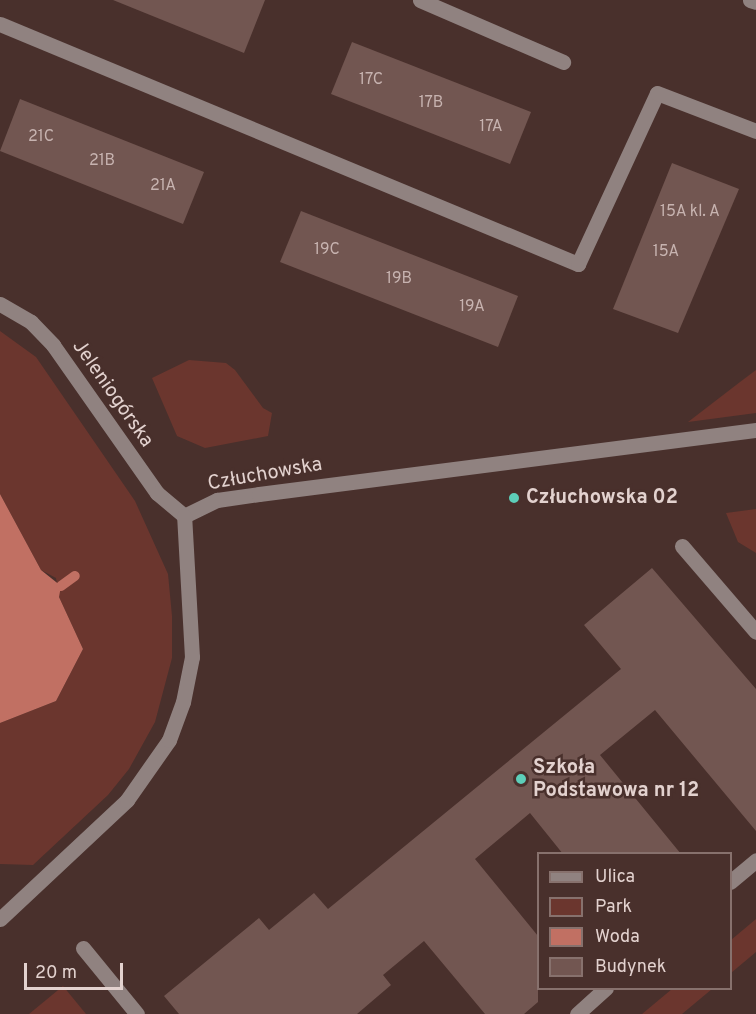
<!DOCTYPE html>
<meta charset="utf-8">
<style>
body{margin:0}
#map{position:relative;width:756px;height:1014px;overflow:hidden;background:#49302c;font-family:Overpass,sans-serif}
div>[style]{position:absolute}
.green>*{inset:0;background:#6b362e}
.water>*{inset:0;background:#c17063}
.stream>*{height:10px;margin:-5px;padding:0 5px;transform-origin:5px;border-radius:5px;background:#c17063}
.building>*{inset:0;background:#725651}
.minor>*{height:15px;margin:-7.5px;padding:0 7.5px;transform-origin:7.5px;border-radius:7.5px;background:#908280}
.dots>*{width:16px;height:16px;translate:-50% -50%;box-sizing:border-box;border:3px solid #49302c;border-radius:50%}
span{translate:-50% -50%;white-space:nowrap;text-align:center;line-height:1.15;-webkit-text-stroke:5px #49302c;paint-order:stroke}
.number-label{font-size:16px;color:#c7b3b0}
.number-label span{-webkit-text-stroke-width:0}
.street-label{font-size:20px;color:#e3d2cf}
.poi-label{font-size:20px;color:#e3d2cf;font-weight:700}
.left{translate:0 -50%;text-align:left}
.legend{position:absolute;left:537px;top:852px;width:195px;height:138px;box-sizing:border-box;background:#49302c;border:2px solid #87716d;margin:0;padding:8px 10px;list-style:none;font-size:18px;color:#e3d2cf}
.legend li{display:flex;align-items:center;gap:12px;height:30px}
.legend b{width:30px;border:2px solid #87716d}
.scale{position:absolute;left:24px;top:963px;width:99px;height:27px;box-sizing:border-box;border:3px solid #e3d2cf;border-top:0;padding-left:8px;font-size:18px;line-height:21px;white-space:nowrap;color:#e3d2cf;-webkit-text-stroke:4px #49302c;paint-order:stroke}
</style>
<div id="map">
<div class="green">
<div style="clip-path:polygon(0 331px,36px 357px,135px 501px,168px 574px,172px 616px,172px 658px,155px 722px,129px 769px,108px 795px,33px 865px,0 864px,0 723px,56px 701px,83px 649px,59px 597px,56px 578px,41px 570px,0 494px)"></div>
<div style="clip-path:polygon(189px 360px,226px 363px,235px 370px,263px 408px,272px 413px,268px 436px,205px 448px,177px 436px,152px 378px)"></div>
<div style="clip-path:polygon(756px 370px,756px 413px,688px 422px,740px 382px)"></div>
<div style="clip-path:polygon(756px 493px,756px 553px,738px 542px,726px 513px,756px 509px)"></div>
<div style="clip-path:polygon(756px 919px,756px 952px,731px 973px,731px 940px)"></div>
<div style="clip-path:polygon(63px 986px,86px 1014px,29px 1014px)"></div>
<div style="clip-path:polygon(672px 989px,672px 988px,712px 989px,682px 1014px,642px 1014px)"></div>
</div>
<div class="water">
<div style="clip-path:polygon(0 494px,41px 570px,61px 586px,59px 597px,83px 649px,56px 701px,0 723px)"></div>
</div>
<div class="stream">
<div style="left:61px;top:586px;width:17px;rotate:-36deg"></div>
</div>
<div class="building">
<div style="clip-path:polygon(113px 0,265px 0,244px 53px)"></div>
<div style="clip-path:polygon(352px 42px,531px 112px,510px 164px,331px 94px)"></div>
<div style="clip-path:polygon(20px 99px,204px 172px,183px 224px,0 151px)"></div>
<div style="clip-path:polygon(672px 163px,739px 189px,678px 333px,613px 309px)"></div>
<div style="clip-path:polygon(301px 211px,518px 296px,498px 347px,280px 262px)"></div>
<div style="clip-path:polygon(652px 568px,756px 689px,756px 831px,655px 710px,600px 755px,681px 854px,563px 854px,530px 813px,475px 859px,538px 936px,538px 1002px,524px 1014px,485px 1014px,424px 941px,383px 975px,391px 985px,357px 1014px,179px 1014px,164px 996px,259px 918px,269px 930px,314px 893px,328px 909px,621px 669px,584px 625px)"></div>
</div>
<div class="minor">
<div style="left:420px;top:0;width:156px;rotate:23.4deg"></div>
<div style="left:750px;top:0;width:6px;rotate:18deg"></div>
<div style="left:0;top:24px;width:626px;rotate:22.55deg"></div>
<div style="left:578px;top:264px;width:188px;rotate:-65.2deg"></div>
<div style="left:657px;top:93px;width:106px;rotate:21deg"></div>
<div style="left:0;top:304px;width:36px;rotate:30deg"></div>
<div style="left:31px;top:322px;width:32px;rotate:46deg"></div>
<div style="left:53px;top:345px;width:181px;rotate:54.9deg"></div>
<div style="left:157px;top:493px;width:35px;rotate:40deg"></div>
<div style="left:184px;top:516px;width:37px;rotate:-26deg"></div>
<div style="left:217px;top:500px;width:42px;rotate:-8.1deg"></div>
<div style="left:259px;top:494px;width:501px;rotate:-7.34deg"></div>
<div style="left:682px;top:546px;width:113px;rotate:49.3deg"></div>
<div style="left:730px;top:882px;width:34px;rotate:-40deg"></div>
<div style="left:0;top:919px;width:174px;rotate:-43.1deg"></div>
<div style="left:127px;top:800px;width:73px;rotate:-55deg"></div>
<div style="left:169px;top:740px;width:40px;rotate:-69.8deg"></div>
<div style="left:183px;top:702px;width:46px;rotate:-78.7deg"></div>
<div style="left:192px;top:657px;width:141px;rotate:-93.2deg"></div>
<div style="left:83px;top:948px;width:85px;rotate:50.7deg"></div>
<div style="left:577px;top:1014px;width:39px;rotate:-42deg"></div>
</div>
<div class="dots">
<div style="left:514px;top:498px;background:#5dceb9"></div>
<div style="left:521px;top:779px;background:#5dceb9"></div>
</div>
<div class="number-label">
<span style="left:371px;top:80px">17C</span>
<span style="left:431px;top:103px">17B</span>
<span style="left:491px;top:127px">17A</span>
<span style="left:41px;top:137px">21C</span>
<span style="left:102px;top:161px">21B</span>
<span style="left:163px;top:186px">21A</span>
<span style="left:690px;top:212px">15A kl. A</span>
<span style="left:327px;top:250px">19C</span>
<span style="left:666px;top:252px">15A</span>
<span style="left:399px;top:279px">19B</span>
<span style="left:472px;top:307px">19A</span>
</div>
<div class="street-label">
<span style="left:112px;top:394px;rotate:55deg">Jeleniogórska</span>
<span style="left:265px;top:475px;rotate:-10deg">Człuchowska</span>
</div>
<div class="poi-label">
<span class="left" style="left:526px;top:498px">Człuchowska 02</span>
<span class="left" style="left:533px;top:780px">Szkoła<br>Podstawowa nr 12</span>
</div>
<ul class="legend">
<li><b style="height:8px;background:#908280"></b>Ulica</li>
<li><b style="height:16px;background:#6b362e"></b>Park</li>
<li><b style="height:16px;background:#c17063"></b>Woda</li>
<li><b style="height:16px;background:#725651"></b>Budynek</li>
</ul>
<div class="scale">20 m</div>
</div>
